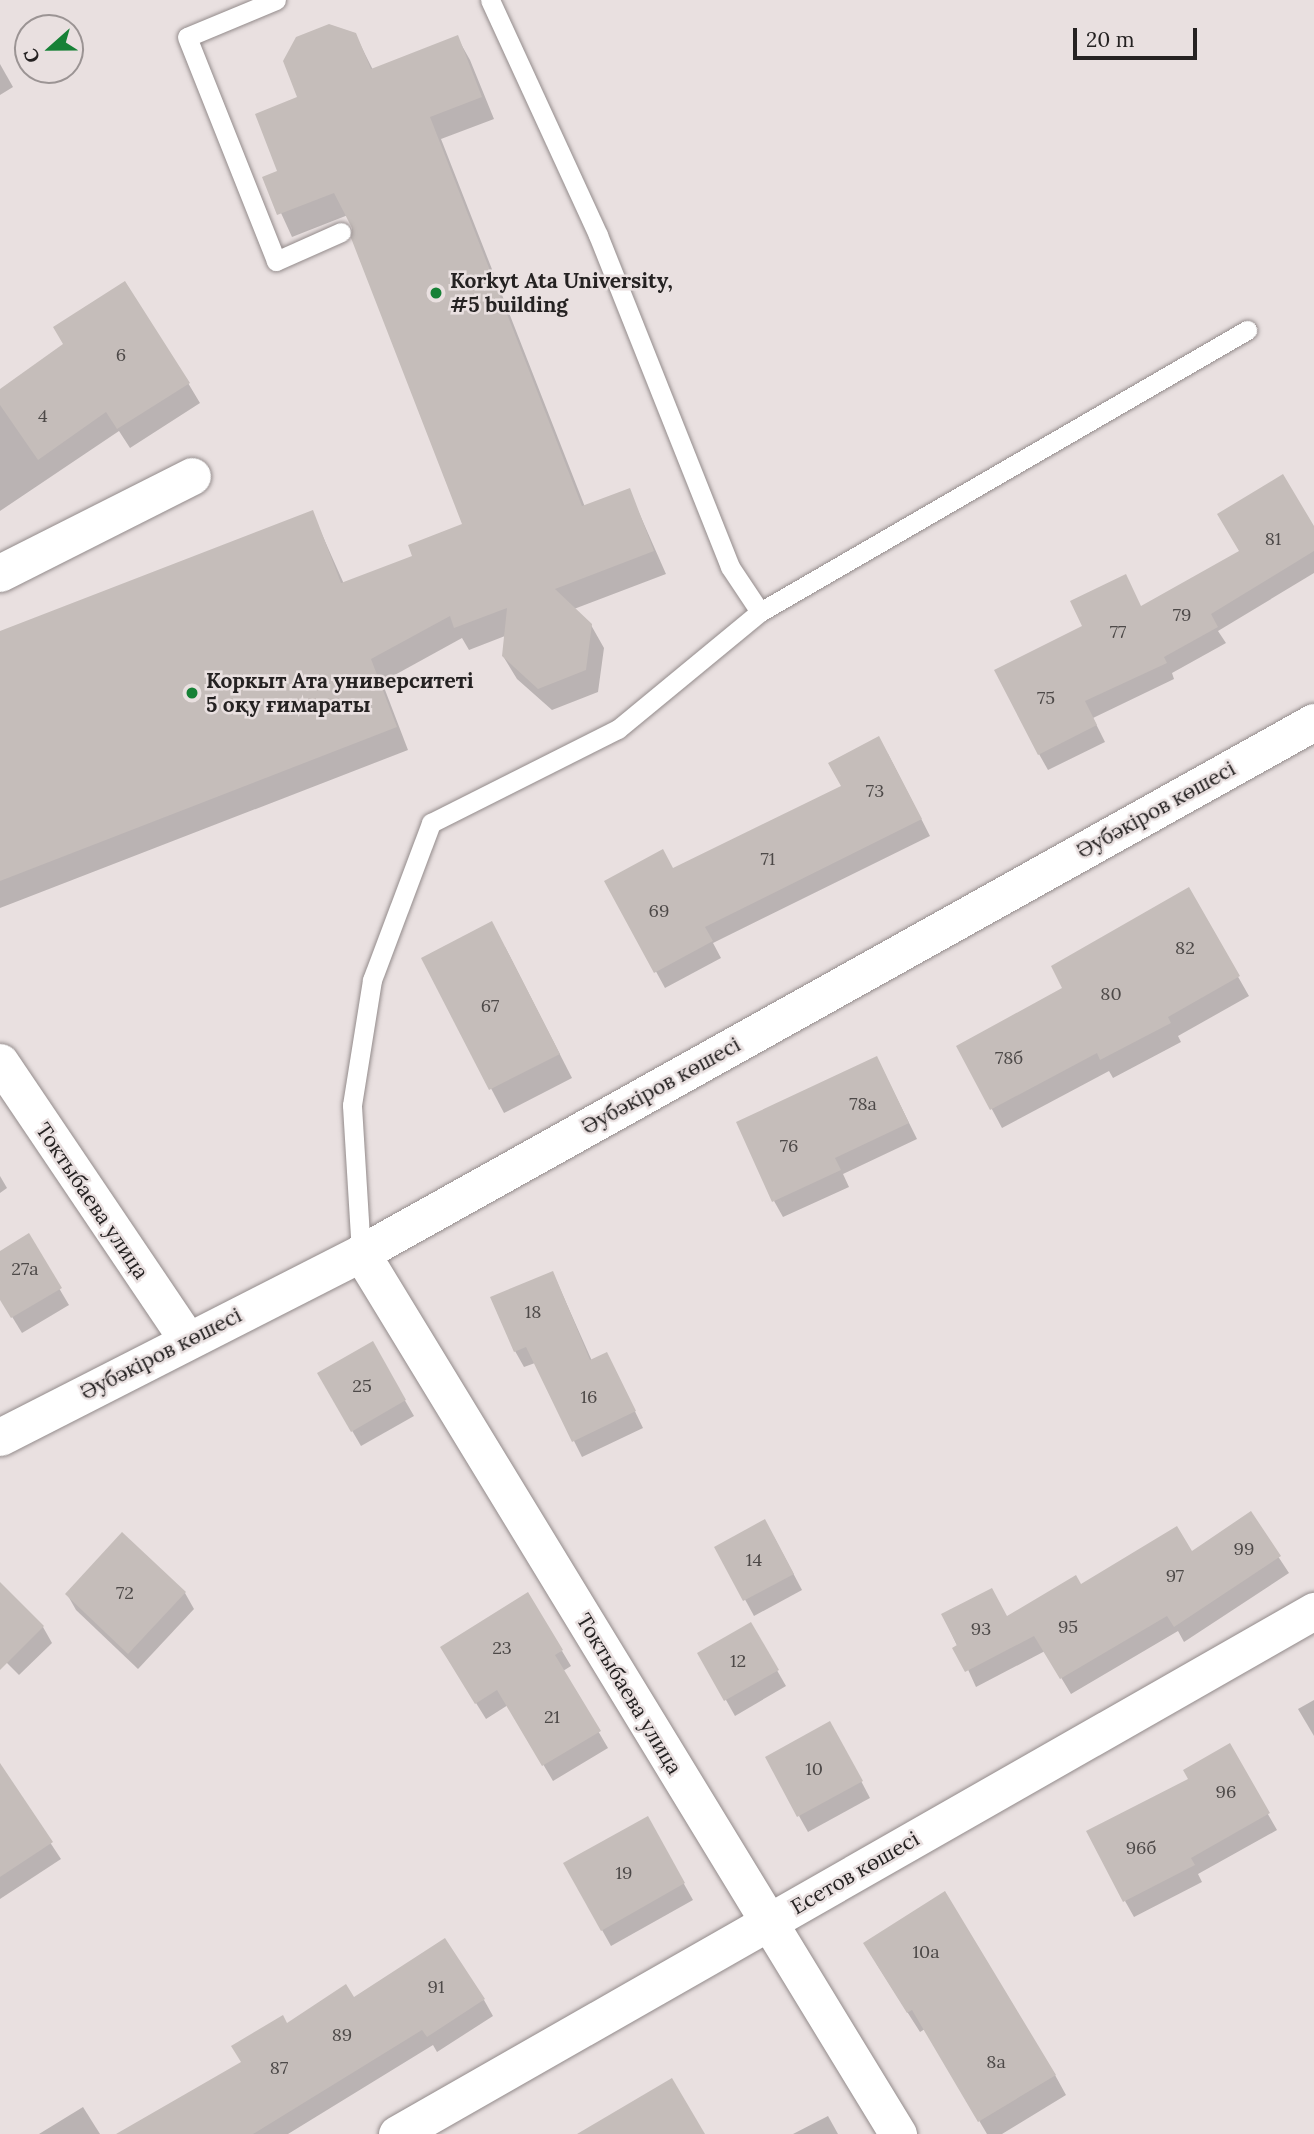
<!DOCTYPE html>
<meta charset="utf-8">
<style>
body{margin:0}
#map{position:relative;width:1314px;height:2134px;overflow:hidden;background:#e9e0e0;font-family:Lora,serif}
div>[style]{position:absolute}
.shadow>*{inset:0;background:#0003}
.building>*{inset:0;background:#c5bdba}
.roads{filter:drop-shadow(0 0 2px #938b8b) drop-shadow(0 0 2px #938b8b)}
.lane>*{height:19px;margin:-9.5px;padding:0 9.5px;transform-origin:9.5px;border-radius:9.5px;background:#fff}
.street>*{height:37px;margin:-18.5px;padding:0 18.5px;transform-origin:18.5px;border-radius:18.5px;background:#fff}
.dots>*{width:19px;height:19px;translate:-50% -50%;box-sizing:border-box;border:4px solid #e9e0e0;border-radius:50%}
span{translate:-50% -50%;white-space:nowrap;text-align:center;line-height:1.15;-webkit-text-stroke:5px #e9e0e0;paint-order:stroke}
.number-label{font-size:18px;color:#4d4948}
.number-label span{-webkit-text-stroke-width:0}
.poi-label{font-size:21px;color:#252222;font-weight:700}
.left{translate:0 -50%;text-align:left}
.street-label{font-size:21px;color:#252222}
.north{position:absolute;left:14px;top:14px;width:70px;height:70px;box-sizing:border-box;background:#e9e0e0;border:2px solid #9b9494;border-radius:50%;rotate:249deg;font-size:19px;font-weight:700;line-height:28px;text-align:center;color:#252222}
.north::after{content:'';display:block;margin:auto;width:24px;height:32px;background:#168136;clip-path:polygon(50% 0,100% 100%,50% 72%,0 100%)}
.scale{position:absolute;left:1073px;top:28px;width:124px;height:32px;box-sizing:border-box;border:4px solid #252222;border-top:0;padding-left:9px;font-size:21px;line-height:24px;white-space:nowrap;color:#252222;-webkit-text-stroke:5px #e9e0e0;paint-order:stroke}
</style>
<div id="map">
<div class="shadow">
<div style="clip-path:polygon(355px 34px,373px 70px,457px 37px,470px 60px,494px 119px,441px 139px,585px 507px,629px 490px,666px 574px,574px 609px,591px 625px,604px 648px,598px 692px,552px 710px,517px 679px,503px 656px,505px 636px,469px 650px,462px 638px,382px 682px,408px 750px,0 908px,0 633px,312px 512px,344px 584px,414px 557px,465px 525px,348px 215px,292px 237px,265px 178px,279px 172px,300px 98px)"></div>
<div style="clip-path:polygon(0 64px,13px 87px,0 95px)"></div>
<div style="clip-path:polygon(188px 383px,200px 403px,130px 448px,119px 431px,0 511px,0 391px)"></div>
<div style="clip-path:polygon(1314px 529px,1314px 573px,1218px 631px,1226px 643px,1172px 673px,1174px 679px,1093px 718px,1105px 742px,1048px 770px,1039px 754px,1142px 608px)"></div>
<div style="clip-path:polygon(888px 754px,930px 836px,713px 943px,721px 958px,665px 988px,607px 882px,673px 870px,843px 787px)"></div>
<div style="clip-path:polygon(1188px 889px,1249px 996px,1178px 1036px,1181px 1042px,1113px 1078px,1109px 1071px,1002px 1128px,958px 1046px,1065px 988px)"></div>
<div style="clip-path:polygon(505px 947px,572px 1078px,504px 1113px,423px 959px)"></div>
<div style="clip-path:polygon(877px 1058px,917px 1139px,843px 1174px,849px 1187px,783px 1217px,774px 1201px)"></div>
<div style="clip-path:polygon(0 1176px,7px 1188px,0 1193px)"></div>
<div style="clip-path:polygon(28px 1236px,69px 1305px,22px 1333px,0 1297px,0 1253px)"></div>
<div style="clip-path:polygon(553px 1273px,592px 1361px,615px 1370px,643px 1428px,582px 1457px,535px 1363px,524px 1367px,515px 1351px)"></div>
<div style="clip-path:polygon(372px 1344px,414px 1416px,361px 1446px,319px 1374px)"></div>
<div style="clip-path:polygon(1250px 1514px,1289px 1573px,1184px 1642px,1178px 1631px,1071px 1694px,1045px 1651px,976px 1687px,943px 1615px,1007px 1618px,1080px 1586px,1192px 1553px)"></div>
<div style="clip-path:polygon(774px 1537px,802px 1590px,754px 1616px,717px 1548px)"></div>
<div style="clip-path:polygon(0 1584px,43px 1627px,52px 1643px,19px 1675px,0 1656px)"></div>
<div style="clip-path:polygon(185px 1593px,194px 1609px,138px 1669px,76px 1610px,67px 1594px)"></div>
<div style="clip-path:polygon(751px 1625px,786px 1686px,735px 1716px,700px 1654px)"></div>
<div style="clip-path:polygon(562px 1651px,571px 1666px,563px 1671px,608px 1748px,553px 1781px,508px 1705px,486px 1719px,451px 1663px)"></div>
<div style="clip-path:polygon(1314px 1700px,1314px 1736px,1298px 1709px)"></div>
<div style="clip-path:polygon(839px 1739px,870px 1798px,808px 1832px,799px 1816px)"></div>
<div style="clip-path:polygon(1229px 1746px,1277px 1830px,1198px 1874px,1202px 1882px,1134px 1917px,1125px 1901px,1191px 1780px)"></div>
<div style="clip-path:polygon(5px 1774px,61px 1859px,0 1899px,0 1777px)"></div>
<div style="clip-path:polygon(647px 1818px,693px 1900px,611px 1946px,565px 1864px)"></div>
<div style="clip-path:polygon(876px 1963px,1055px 2075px,1066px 2095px,1002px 2134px,987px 2134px,925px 2029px,920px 2032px)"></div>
<div style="clip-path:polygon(484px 2000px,493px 2016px,437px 2052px,433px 2045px,288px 2134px,120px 2134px,243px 2063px,287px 2025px)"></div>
<div style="clip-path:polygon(83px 2107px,100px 2134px,39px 2134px)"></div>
<div style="clip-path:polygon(828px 2116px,838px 2134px,793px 2134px)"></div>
</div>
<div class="building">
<div style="clip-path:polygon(329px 24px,356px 33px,371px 69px,458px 35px,482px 97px,430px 117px,582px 506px,630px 488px,654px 551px,555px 589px,592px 624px,586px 670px,538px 689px,502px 656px,507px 608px,454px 628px,450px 616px,371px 659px,397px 727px,0 881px,0 631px,313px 510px,341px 583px,412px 556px,408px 545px,462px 524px,351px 238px,352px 228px,334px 193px,277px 215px,262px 177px,277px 171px,255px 114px,297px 97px,283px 61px,296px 37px)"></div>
<div style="clip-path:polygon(125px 281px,190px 383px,117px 429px,106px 412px,38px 460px,0 405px,0 389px,63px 344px,53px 327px)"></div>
<div style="clip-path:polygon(1283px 474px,1314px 526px,1314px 551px,1211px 614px,1218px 627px,1164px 657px,1167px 663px,1085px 701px,1097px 725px,1038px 755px,994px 670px,1082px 626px,1070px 601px,1126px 574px,1141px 606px,1239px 551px,1217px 514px)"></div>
<div style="clip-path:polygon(879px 736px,922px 819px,705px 927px,713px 941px,654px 973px,604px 881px,663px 849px,673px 868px,841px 786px,828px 763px)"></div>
<div style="clip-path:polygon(1189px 887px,1240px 976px,1168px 1017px,1171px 1023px,1100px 1060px,1097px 1053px,990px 1110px,956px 1046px,1062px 988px,1051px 966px)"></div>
<div style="clip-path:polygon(492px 921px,560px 1054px,489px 1090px,421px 958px)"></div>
<div style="clip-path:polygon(877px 1056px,909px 1123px,835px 1158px,841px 1170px,772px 1202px,736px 1122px)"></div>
<div style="clip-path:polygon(29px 1233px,62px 1288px,11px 1318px,0 1300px,0 1251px)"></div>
<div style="clip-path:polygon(553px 1271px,590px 1360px,607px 1352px,636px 1411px,572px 1442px,526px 1347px,514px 1352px,490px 1297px)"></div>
<div style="clip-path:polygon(373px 1341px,406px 1400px,351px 1432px,317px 1373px)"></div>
<div style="clip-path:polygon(1251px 1511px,1281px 1556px,1174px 1627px,1167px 1616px,1060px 1679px,1034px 1636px,965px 1672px,952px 1648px,957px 1645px,941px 1614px,992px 1588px,1007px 1616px,1076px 1575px,1081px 1584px,1177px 1526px,1192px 1551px)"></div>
<div style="clip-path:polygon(765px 1519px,794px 1574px,743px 1601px,714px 1547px)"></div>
<div style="clip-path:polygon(122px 1532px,186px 1592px,128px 1654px,65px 1594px)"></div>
<div style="clip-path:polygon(0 1582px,44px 1626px,0 1670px)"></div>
<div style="clip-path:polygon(528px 1592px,563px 1650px,555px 1655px,601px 1731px,542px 1766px,497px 1690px,475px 1704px,440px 1647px)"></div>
<div style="clip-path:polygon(751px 1622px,779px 1670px,724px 1701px,697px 1653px)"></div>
<div style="clip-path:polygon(830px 1721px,863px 1781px,797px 1817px,765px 1757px)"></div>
<div style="clip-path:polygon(1230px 1743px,1270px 1813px,1191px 1858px,1195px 1865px,1123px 1902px,1086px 1831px,1188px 1779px,1183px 1770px)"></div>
<div style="clip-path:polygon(0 1763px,53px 1842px,0 1877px)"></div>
<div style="clip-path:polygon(648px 1816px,685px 1883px,601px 1931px,563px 1863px)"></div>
<div style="clip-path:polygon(945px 1891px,1056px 2075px,978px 2122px,912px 2010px,907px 2013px,863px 1943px)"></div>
<div style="clip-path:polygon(445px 1938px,485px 1999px,427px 2037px,422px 2030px,253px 2134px,116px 2134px,241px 2062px,231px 2046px,283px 2015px,287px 2023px,346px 1984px,354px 1997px)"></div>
<div style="clip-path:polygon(672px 2078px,705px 2134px,577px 2134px)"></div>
</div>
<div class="roads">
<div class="lane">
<div style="left:276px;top:0;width:96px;rotate:157.4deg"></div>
<div style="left:187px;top:37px;width:241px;rotate:68.3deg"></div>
<div style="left:276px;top:261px;width:71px;rotate:-24deg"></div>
<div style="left:490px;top:0;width:259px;rotate:65.3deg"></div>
<div style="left:598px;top:235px;width:357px;rotate:68.3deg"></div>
<div style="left:730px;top:567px;width:54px;rotate:56.3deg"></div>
<div style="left:361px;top:1253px;width:148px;rotate:-93.5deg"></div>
<div style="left:352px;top:1105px;width:127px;rotate:-80.9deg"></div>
<div style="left:372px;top:980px;width:168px;rotate:-69.4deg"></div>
<div style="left:431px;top:823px;width:209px;rotate:-26.7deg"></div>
<div style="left:618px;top:729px;width:184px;rotate:-39.5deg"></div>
<div style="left:760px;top:612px;width:563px;rotate:-30.07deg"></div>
</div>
<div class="street">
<div style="left:0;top:573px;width:215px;rotate:-26.8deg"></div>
<div style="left:0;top:1062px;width:334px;rotate:56deg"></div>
<div style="left:361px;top:1253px;width:1032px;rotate:58.64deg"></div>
<div style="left:0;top:1437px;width:405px;rotate:-27deg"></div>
<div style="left:361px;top:1253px;width:1091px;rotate:-29.13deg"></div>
<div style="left:397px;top:2134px;width:1056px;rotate:-29.7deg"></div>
</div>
</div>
<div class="dots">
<div style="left:436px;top:293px;background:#168136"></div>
<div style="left:192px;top:693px;background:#168136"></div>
</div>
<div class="number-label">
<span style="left:121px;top:355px">6</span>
<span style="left:43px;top:416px">4</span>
<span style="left:1273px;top:539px">81</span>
<span style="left:1182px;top:615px">79</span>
<span style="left:1118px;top:632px">77</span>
<span style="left:1046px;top:698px">75</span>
<span style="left:875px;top:791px">73</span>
<span style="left:768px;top:859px">71</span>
<span style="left:659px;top:911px">69</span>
<span style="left:1185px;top:948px">82</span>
<span style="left:1111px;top:994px">80</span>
<span style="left:490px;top:1006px">67</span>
<span style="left:1009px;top:1058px">78б</span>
<span style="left:863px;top:1104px">78а</span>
<span style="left:789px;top:1146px">76</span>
<span style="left:25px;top:1269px">27а</span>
<span style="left:533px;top:1312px">18</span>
<span style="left:362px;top:1386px">25</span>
<span style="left:589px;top:1397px">16</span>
<span style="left:1244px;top:1549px">99</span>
<span style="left:754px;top:1560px">14</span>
<span style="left:1175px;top:1576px">97</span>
<span style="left:125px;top:1593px">72</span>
<span style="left:1068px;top:1627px">95</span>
<span style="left:981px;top:1629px">93</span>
<span style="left:502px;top:1648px">23</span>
<span style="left:738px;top:1661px">12</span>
<span style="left:552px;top:1717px">21</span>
<span style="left:814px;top:1769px">10</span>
<span style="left:1226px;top:1792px">96</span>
<span style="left:1141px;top:1848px">96б</span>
<span style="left:624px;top:1873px">19</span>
<span style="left:926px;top:1952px">10а</span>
<span style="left:436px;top:1987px">91</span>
<span style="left:342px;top:2035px">89</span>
<span style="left:996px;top:2062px">8а</span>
<span style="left:279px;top:2068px">87</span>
</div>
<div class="poi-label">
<span class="left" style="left:450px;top:293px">Korkyt Ata University,<br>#5 building</span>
<span class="left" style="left:206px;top:693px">Коркыт Ата университеті<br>5 оқу ғимараты</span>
</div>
<div class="street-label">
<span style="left:1156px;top:810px;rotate:-29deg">Әубәкіров көшесі</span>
<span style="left:661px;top:1086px;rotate:-29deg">Әубәкіров көшесі</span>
<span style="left:92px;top:1201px;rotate:56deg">Токтыбаева улица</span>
<span style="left:161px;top:1354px;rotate:-27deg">Әубәкіров көшесі</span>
<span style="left:629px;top:1694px;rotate:59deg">Токтыбаева улица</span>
<span style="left:855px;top:1873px;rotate:-30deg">Есетов көшесі</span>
</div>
<div class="north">С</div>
<div class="scale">20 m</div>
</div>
